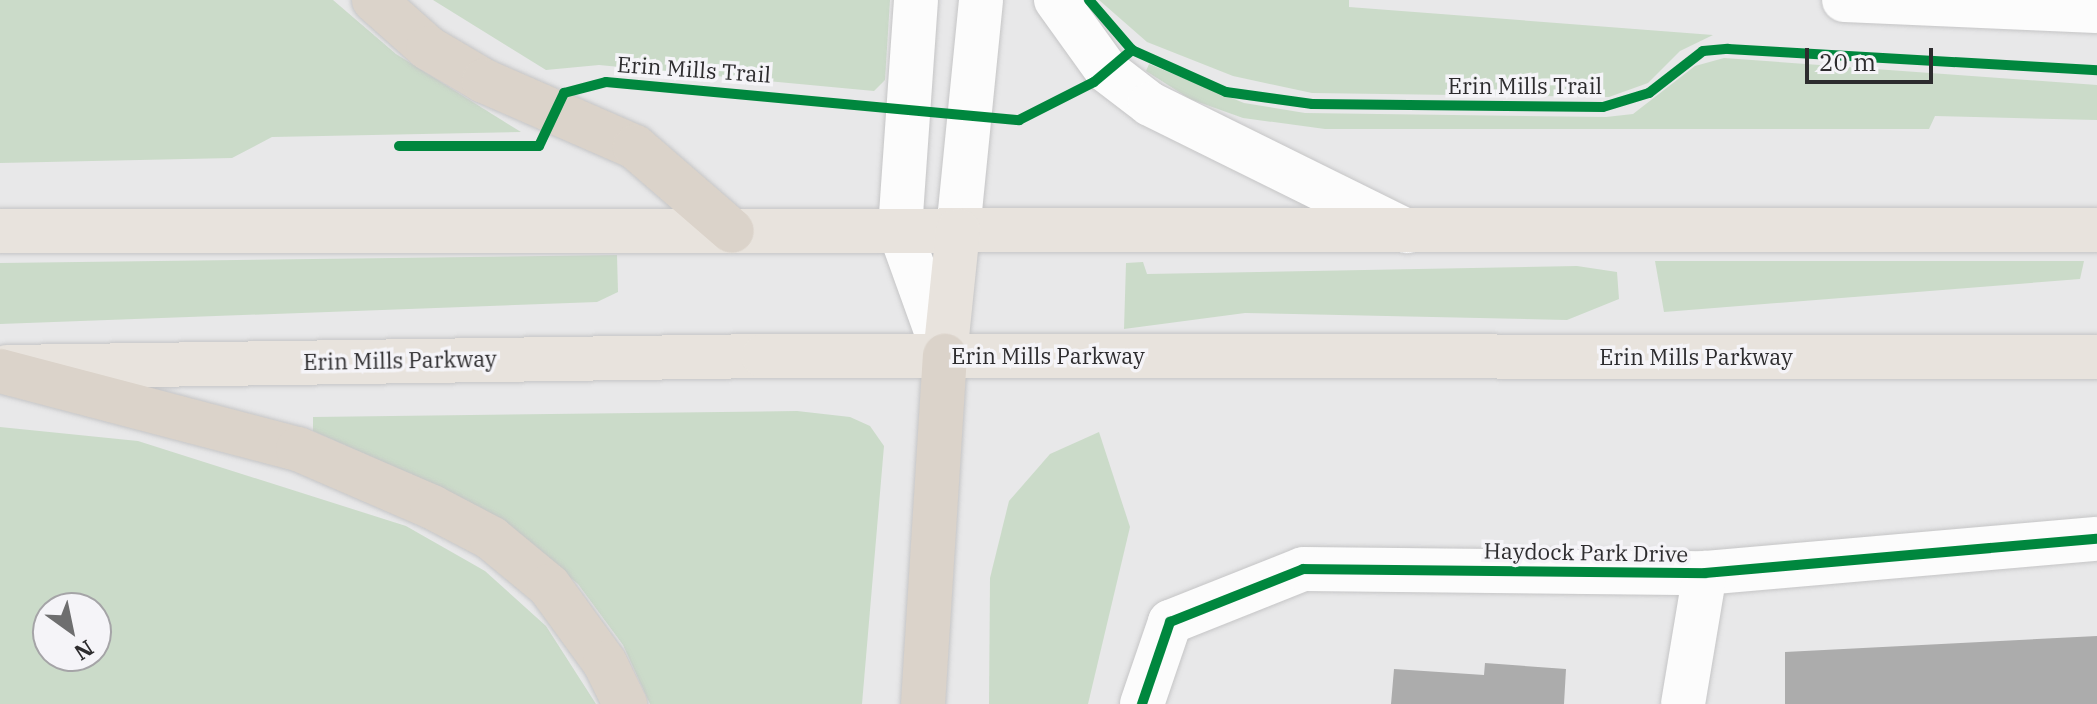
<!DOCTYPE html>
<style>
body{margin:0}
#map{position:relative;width:2097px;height:704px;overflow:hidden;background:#e8e8e9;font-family:"IBM Plex Serif",serif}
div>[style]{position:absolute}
.green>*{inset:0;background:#cbdbc9}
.building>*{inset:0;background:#acacac}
.roads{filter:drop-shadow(0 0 2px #c5c5c6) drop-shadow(0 0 2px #c5c5c6)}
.minor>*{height:44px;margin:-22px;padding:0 22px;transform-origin:22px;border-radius:22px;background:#fcfcfc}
.major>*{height:44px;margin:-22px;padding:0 22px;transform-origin:22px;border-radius:22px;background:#e8e3dd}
.highway>*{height:44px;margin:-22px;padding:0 22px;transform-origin:22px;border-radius:22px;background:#dbd3ca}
.cycleway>*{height:10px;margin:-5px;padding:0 5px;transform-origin:5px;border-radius:5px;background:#00873e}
span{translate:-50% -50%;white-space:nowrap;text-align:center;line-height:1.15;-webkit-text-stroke:7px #f5f4f8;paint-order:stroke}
.street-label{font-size:22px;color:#2d2c2e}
.north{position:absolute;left:32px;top:592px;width:80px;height:80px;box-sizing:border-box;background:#f5f4f8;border:2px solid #a5a4a7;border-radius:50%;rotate:147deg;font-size:22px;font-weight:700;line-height:32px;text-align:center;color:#2d2c2e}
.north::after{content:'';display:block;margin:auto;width:28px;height:36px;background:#6e6e6f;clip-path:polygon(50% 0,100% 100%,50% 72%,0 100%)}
.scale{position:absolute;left:1805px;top:48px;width:128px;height:36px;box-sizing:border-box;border:4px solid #2d2c2e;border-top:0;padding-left:10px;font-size:24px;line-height:28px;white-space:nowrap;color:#2d2c2e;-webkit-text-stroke:6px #f5f4f8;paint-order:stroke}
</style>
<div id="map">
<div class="green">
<div style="clip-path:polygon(0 0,333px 0,396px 54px,521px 132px,272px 137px,232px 158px,0 163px)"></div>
<div style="clip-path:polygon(433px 0,890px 0,885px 80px,874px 91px,599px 65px,546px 70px)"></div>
<div style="clip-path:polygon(1099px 0,1349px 0,1349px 7px,1713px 35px,1680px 51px,1648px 83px,1609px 97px,1312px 93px,1233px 76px,1147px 42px)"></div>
<div style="clip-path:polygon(1724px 58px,2097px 85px,2097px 120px,1935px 116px,1929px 129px,1325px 129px,1243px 118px,1190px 99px,1146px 71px,1149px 64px,1244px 103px,1305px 113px,1606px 117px,1633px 114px,1695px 66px)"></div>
<div style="clip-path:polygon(617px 255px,618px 292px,597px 302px,0 324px,0 263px)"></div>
<div style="clip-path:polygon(1655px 261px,2084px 261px,2080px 279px,1664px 312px)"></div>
<div style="clip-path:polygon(1143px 262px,1147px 274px,1577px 266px,1617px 272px,1619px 299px,1567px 320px,1245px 313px,1124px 329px,1126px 263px)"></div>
<div style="clip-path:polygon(797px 411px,850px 417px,870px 426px,884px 446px,862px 704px,650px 704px,623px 645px,578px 584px,513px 530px,440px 487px,313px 431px,313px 417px)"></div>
<div style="clip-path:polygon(evenodd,0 427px,138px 441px,406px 526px,485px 571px,546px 626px,596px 704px,0 704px,0 427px,48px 608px,96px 608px,96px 656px,48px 656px,48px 608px)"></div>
<div style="clip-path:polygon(1099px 432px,1130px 527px,1088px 704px,989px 704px,990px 578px,1009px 501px,1050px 454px)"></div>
</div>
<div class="building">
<div style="clip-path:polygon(2097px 636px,2097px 704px,1785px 704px,1785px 652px)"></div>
<div style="clip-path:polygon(1485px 663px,1566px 669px,1564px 704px,1391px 704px,1394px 669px,1484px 675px)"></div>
</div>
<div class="roads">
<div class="minor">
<div style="left:916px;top:0;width:232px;rotate:94deg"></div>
<div style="left:900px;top:231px;width:133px;rotate:70.2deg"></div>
<div style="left:1056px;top:0;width:87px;rotate:54.3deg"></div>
<div style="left:1107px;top:71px;width:54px;rotate:37.5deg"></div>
<div style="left:1150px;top:104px;width:287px;rotate:26.3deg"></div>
<div style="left:1844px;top:0;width:253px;rotate:2.5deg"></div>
<div style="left:958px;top:231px;width:232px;rotate:-84.3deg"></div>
<div style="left:1142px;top:704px;width:87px;rotate:-71.1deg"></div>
<div style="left:1170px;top:622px;width:143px;rotate:-21.7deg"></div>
<div style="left:1303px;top:569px;width:402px;rotate:0.6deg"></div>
<div style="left:1705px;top:573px;width:393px;rotate:-5deg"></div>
<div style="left:1683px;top:704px;width:133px;rotate:-80.5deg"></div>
</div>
<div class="major">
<div style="left:0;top:231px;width:2097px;rotate:-0.03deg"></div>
<div style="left:945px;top:356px;width:126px;rotate:-84.1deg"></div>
<div style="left:7px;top:367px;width:757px;rotate:-0.83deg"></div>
<div style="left:764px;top:356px;width:1333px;rotate:0.04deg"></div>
</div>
<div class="highway">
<div style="left:374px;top:0;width:72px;rotate:41.6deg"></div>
<div style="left:428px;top:48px;width:65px;rotate:30.5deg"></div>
<div style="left:484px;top:81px;width:165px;rotate:23.6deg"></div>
<div style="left:635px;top:147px;width:128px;rotate:40.9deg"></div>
<div style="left:0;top:371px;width:308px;rotate:14.7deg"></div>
<div style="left:298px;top:449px;width:146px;rotate:23.4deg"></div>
<div style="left:432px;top:507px;width:67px;rotate:27.7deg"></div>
<div style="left:491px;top:538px;width:75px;rotate:39.6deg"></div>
<div style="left:549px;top:586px;width:95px;rotate:54deg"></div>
<div style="left:605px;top:663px;width:46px;rotate:64deg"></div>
<div style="left:923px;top:704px;width:349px;rotate:-86.4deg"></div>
</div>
</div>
<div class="cycleway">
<div style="left:1089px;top:0;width:66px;rotate:49.3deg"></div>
<div style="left:1132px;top:50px;width:103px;rotate:24.1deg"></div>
<div style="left:1226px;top:92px;width:87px;rotate:7.9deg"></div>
<div style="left:1312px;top:104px;width:291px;rotate:0.6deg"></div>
<div style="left:1603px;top:107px;width:48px;rotate:-16.9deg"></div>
<div style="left:1649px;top:93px;width:68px;rotate:-37.9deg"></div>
<div style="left:1703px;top:51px;width:25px;rotate:-5deg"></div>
<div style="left:1728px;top:49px;width:370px;rotate:3.3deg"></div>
<div style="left:399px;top:146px;width:140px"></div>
<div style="left:539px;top:146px;width:59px;rotate:-64.7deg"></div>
<div style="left:564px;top:93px;width:43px;rotate:-14.7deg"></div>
<div style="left:606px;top:82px;width:415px;rotate:5.3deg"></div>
<div style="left:1019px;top:120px;width:84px;rotate:-26.9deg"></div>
<div style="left:1094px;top:82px;width:50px;rotate:-40.1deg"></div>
<div style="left:1142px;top:704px;width:87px;rotate:-71.1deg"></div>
<div style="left:1170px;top:622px;width:143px;rotate:-21.7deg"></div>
<div style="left:1303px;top:569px;width:402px;rotate:0.6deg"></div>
<div style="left:1705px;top:573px;width:393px;rotate:-5deg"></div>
</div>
<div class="street-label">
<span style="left:694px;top:69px;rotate:4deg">Erin Mills Trail</span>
<span style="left:1525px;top:86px">Erin Mills Trail</span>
<span style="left:1048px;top:356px">Erin Mills Parkway</span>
<span style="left:1696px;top:357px">Erin Mills Parkway</span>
<span style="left:400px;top:360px;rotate:-1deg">Erin Mills Parkway</span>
<span style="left:1586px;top:552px;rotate:1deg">Haydock Park Drive</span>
</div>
<div class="north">N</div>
<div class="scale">20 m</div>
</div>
